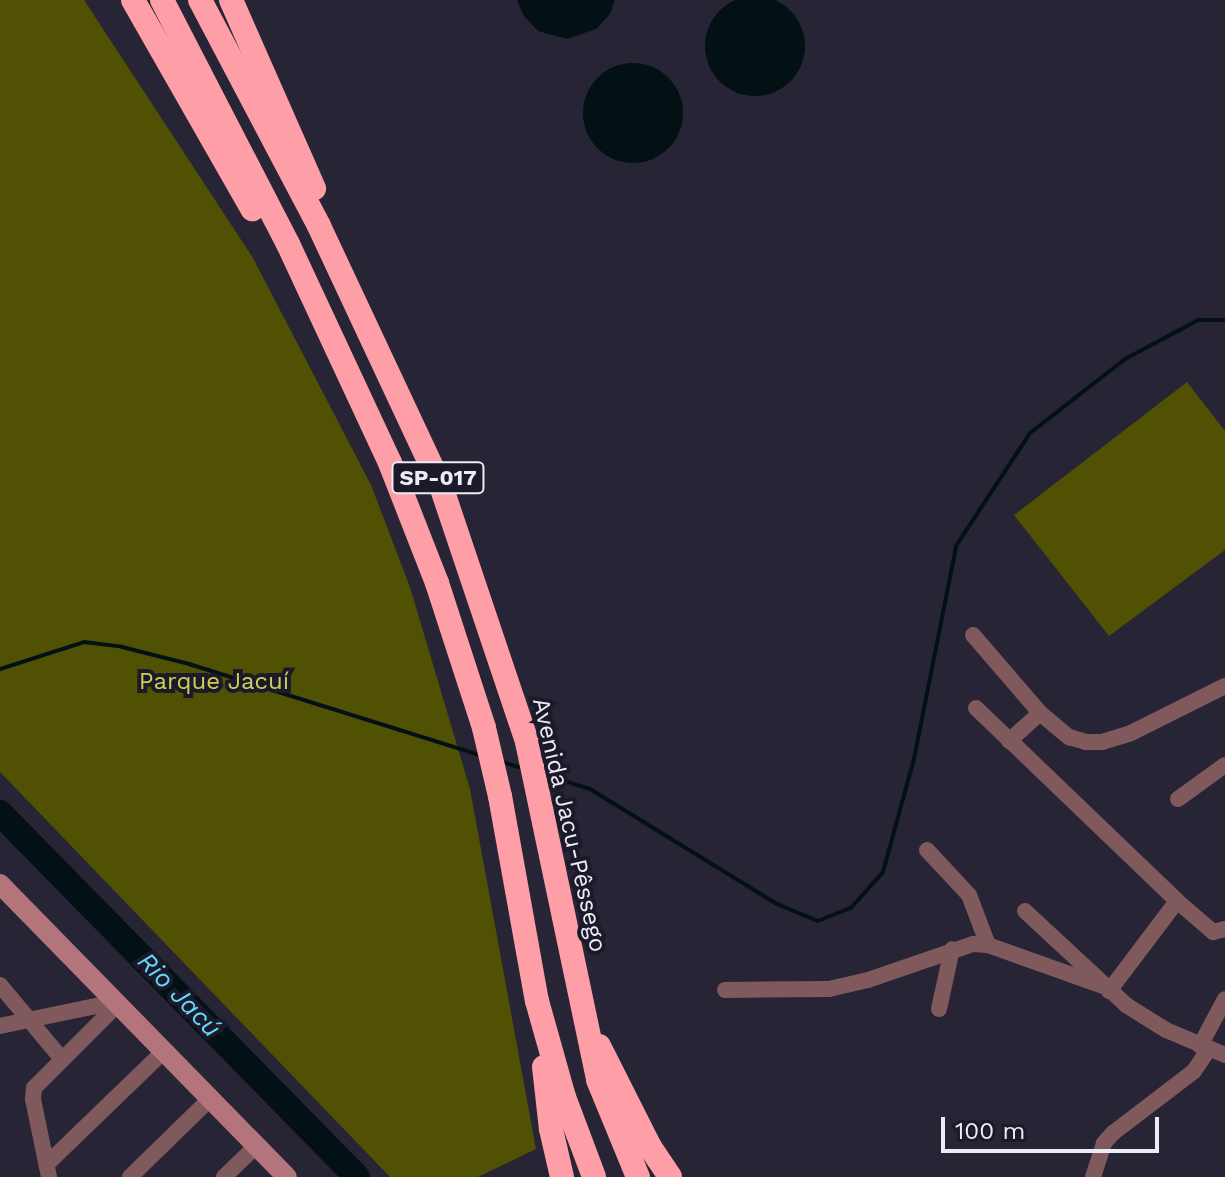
<!DOCTYPE html>
<meta charset="utf-8">
<style>
body{margin:0}
#map{position:relative;width:1225px;height:1177px;overflow:hidden;background:#262435;font-family:"Work Sans",sans-serif}
div>[style]{position:absolute}
.green>*{inset:0;background:#505103}
.water>*{inset:0;background:#031115}
.round{border-radius:50%}
.stream>*{height:4px;margin:-2px;padding:0 2px;transform-origin:2px;border-radius:2px;background:#031115}
.river>*{height:26px;margin:-13px;padding:0 13px;transform-origin:13px;border-radius:13px;background:#031115}
.street>*{height:16px;margin:-8px;padding:0 8px;transform-origin:8px;border-radius:8px;background:#80595d}
.secondary>*{height:20px;margin:-10px;padding:0 10px;transform-origin:10px;border-radius:10px;background:#b3757b}
.highway>*{height:24px;margin:-12px;padding:0 12px;transform-origin:12px;border-radius:12px;background:#fe9ea7}
span{translate:-50% -50%;white-space:nowrap;text-align:center;line-height:1.15;-webkit-text-stroke:8px #1c1a2a;paint-order:stroke}
.shield-label span{padding:2px 6px;background:#1c1a2a;border:2px solid;border-radius:6px;-webkit-text-stroke-width:0}
.shield-label{font-size:22px;color:#ececf7;font-weight:700}
.park-label{font-size:24px;color:#cdd054}
.street-label{font-size:24px;color:#ececf7}
.water-label{font-size:26px;color:#5fdbf9;font-style:italic}
.scale{position:absolute;left:941px;top:1117px;width:218px;height:36px;box-sizing:border-box;border:4px solid #ececf7;border-top:0;padding-left:10px;font-size:24px;line-height:28px;white-space:nowrap;color:#ececf7;-webkit-text-stroke:6px #1c1a2a;paint-order:stroke}
</style>
<div id="map">
<div class="green">
<div style="clip-path:polygon(0 0,84px 0,253px 258px,371px 485px,410px 587px,470px 789px,536px 1149px,478px 1177px,390px 1177px,0 772px)"></div>
<div style="clip-path:polygon(1187px 382px,1225px 431px,1225px 550px,1109px 636px,1014px 515px)"></div>
</div>
<div class="water">
<div class="round" style="left:705px;top:-4px;width:100px;height:100px"></div>
<div style="clip-path:polygon(517px 0,615px 0,610px 14px,596px 29px,567px 39px,538px 31px,524px 16px)"></div>
<div class="round" style="left:583px;top:63px;width:100px;height:100px"></div>
</div>
<div class="stream">
<div style="left:0;top:669px;width:88px;rotate:-17.8deg"></div>
<div style="left:84px;top:642px;width:38px;rotate:7deg"></div>
<div style="left:122px;top:647px;width:69px;rotate:14.2deg"></div>
<div style="left:189px;top:664px;width:305px;rotate:17.4deg"></div>
<div style="left:500px;top:761px;width:23px;rotate:18deg"></div>
<div style="left:542px;top:774px;width:50px;rotate:17.4deg"></div>
<div style="left:590px;top:789px;width:220px;rotate:31.6deg"></div>
<div style="left:777px;top:904px;width:44px;rotate:22.5deg"></div>
<div style="left:818px;top:921px;width:35px;rotate:-22deg"></div>
<div style="left:851px;top:908px;width:48px;rotate:-48.4deg"></div>
<div style="left:883px;top:872px;width:117px;rotate:-74.7deg"></div>
<div style="left:914px;top:759px;width:217px;rotate:-78.8deg"></div>
<div style="left:956px;top:546px;width:135px;rotate:-56.8deg"></div>
<div style="left:1030px;top:433px;width:120px;rotate:-37.9deg"></div>
<div style="left:1125px;top:359px;width:83px;rotate:-28.1deg"></div>
<div style="left:1198px;top:320px;width:27px"></div>
</div>
<div class="river">
<div style="left:0;top:813px;width:510px;rotate:45.56deg"></div>
</div>
<div class="street">
<div style="left:973px;top:635px;width:103px;rotate:49.3deg"></div>
<div style="left:1040px;top:713px;width:38px;rotate:40deg"></div>
<div style="left:1069px;top:737px;width:18px;rotate:16deg"></div>
<div style="left:1086px;top:742px;width:16px"></div>
<div style="left:1102px;top:742px;width:30px;rotate:-17deg"></div>
<div style="left:1131px;top:733px;width:105px;rotate:-26.6deg"></div>
<div style="left:976px;top:708px;width:279px;rotate:43.8deg"></div>
<div style="left:1177px;top:901px;width:48px;rotate:40.7deg"></div>
<div style="left:1213px;top:932px;width:12px;rotate:-14deg"></div>
<div style="left:1009px;top:741px;width:42px;rotate:-42.1deg"></div>
<div style="left:1178px;top:799px;width:58px;rotate:-35.9deg"></div>
<div style="left:927px;top:850px;width:62px;rotate:47deg"></div>
<div style="left:969px;top:895px;width:53px;rotate:69.2deg"></div>
<div style="left:1025px;top:911px;width:138px;rotate:42.9deg"></div>
<div style="left:1126px;top:1005px;width:47px;rotate:32deg"></div>
<div style="left:1166px;top:1030px;width:64px;rotate:23deg"></div>
<div style="left:0;top:985px;width:95px;rotate:50.1deg"></div>
<div style="left:725px;top:990px;width:104px;rotate:-0.6deg"></div>
<div style="left:829px;top:989px;width:40px;rotate:-13deg"></div>
<div style="left:868px;top:980px;width:111px;rotate:-18.9deg"></div>
<div style="left:973px;top:944px;width:15px;rotate:4deg"></div>
<div style="left:988px;top:945px;width:122px;rotate:19.6deg"></div>
<div style="left:1109px;top:991px;width:113px;rotate:-52.9deg"></div>
<div style="left:939px;top:1009px;width:61px;rotate:-77.8deg"></div>
<div style="left:0;top:1026px;width:117px;rotate:-11.8deg"></div>
<div style="left:1200px;top:1046px;width:53px;rotate:-62deg"></div>
<div style="left:47px;top:1164px;width:163px;rotate:-44deg"></div>
<div style="left:49px;top:1177px;width:80px;rotate:-101.6deg"></div>
<div style="left:33px;top:1099px;width:11px;rotate:-85deg"></div>
<div style="left:34px;top:1088px;width:119px;rotate:-45deg"></div>
<div style="left:130px;top:1177px;width:112px;rotate:-44.3deg"></div>
<div style="left:224px;top:1177px;width:45px;rotate:-44.1deg"></div>
<div style="left:1093px;top:1177px;width:36px;rotate:-72deg"></div>
<div style="left:1104px;top:1143px;width:13px;rotate:-48deg"></div>
<div style="left:1113px;top:1133px;width:102px;rotate:-37.4deg"></div>
<div style="left:1194px;top:1071px;width:25px;rotate:-56deg"></div>
</div>
<div class="secondary">
<div style="left:0;top:884px;width:410px;rotate:45.6deg"></div>
</div>
<div class="highway">
<div style="left:133px;top:0;width:241px;rotate:60.3deg"></div>
<div style="left:162px;top:0;width:275px;rotate:62.7deg"></div>
<div style="left:288px;top:244px;width:242px;rotate:65deg"></div>
<div style="left:390px;top:463px;width:129px;rotate:68.6deg"></div>
<div style="left:437px;top:583px;width:152px;rotate:72deg"></div>
<div style="left:484px;top:728px;width:70px;rotate:76.8deg"></div>
<div style="left:500px;top:796px;width:208px;rotate:79.8deg"></div>
<div style="left:537px;top:1001px;width:100px;rotate:74.3deg"></div>
<div style="left:564px;top:1097px;width:85px;rotate:69.4deg"></div>
<div style="left:200px;top:0;width:255px;rotate:62.2deg"></div>
<div style="left:319px;top:226px;width:287px;rotate:64.9deg"></div>
<div style="left:441px;top:486px;width:270px;rotate:71.4deg"></div>
<div style="left:527px;top:742px;width:345px;rotate:78.1deg"></div>
<div style="left:598px;top:1080px;width:105px;rotate:67.6deg"></div>
<div style="left:231px;top:0;width:206px;rotate:66.2deg"></div>
<div style="left:599px;top:1046px;width:113px;rotate:63.2deg"></div>
<div style="left:650px;top:1147px;width:36px;rotate:56deg"></div>
<div style="left:544px;top:1067px;width:62px;rotate:83.6deg"></div>
<div style="left:551px;top:1129px;width:49px;rotate:77.1deg"></div>
</div>
<div class="shield-label">
<span style="left:438px;top:478px">SP-017</span>
</div>
<div class="park-label">
<span style="left:214px;top:682px">Parque Jacuí</span>
</div>
<div class="street-label">
<span style="left:569px;top:825px;rotate:77deg">Avenida Jacu-Pêssego</span>
</div>
<div class="water-label">
<span style="left:179px;top:995px;rotate:46deg">Rio Jacú</span>
</div>
<div class="scale">100 m</div>
</div>
